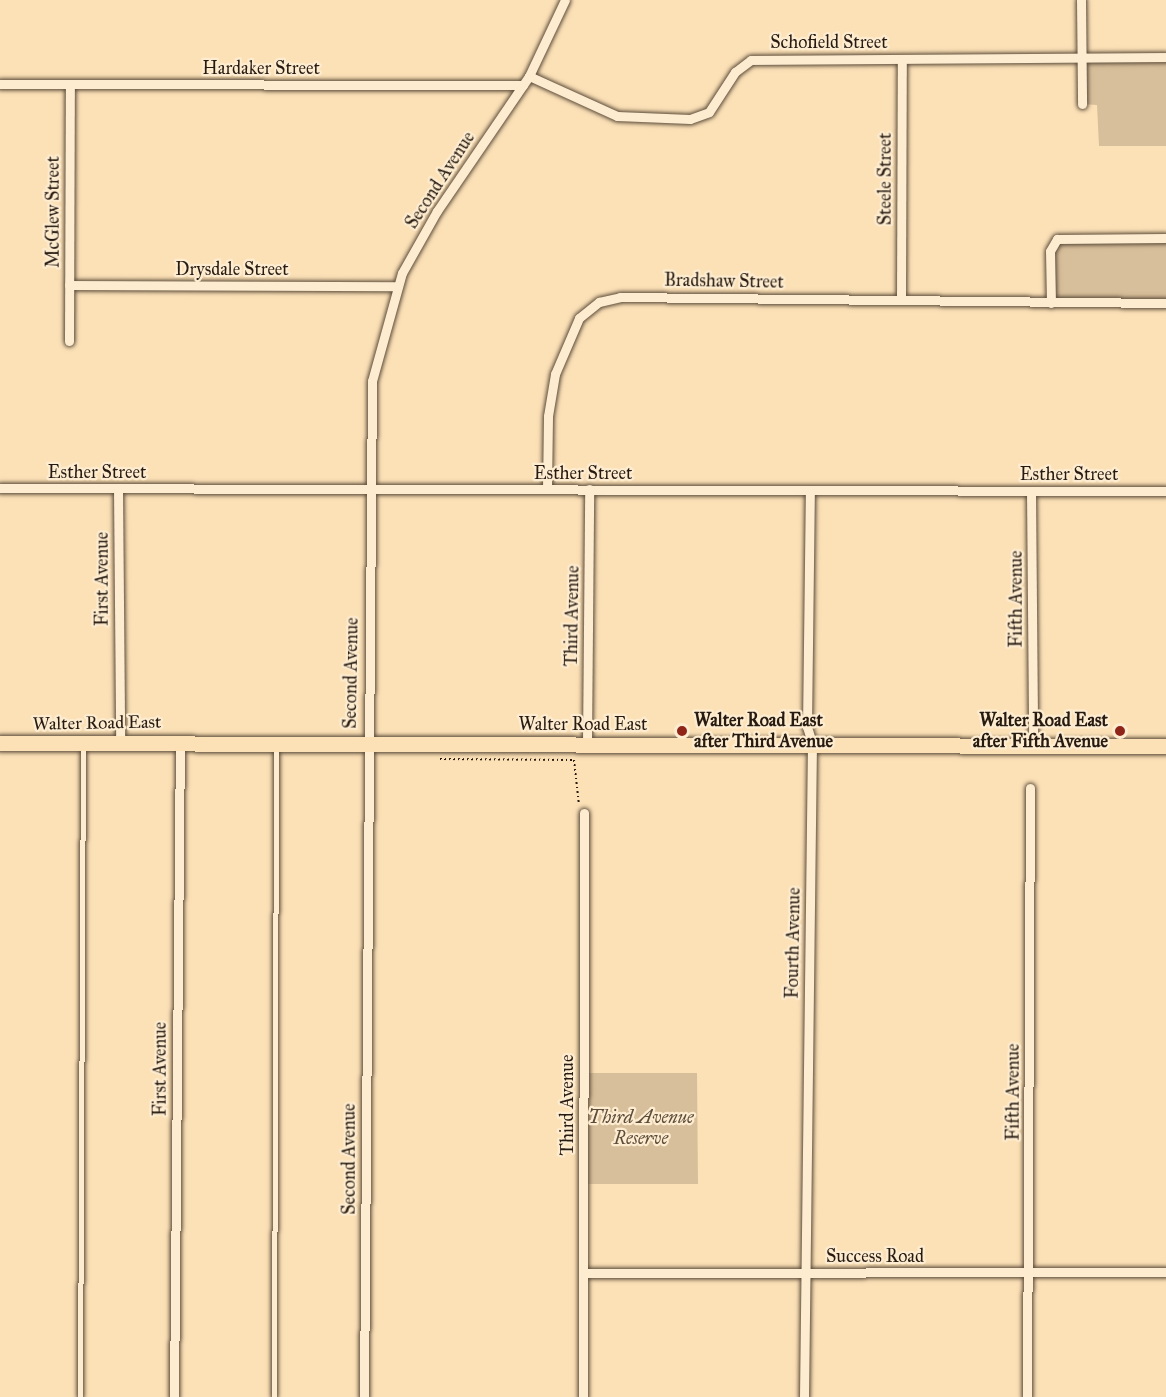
<!DOCTYPE html>
<style>
body{margin:0}
#map{position:relative;width:1166px;height:1397px;overflow:hidden;background:#fce1b7;font-family:"IM FELL Great Primer",serif}
div>[style]{position:absolute}
.green>*{inset:0;background:#d8bf9b}
.path>*{height:2px;margin-top:-1px;transform-origin:0;background:repeating-linear-gradient(90deg,#271b11 0 1.5px,transparent 0 4.5px)}
.roads{filter:drop-shadow(0 0 2px #5c4c3a) drop-shadow(0 0 2px #5c4c3a)}
.service>*{height:4.5px;margin:-2.25px;padding:0 2.25px;transform-origin:2.25px;border-radius:2.25px;background:#fdecd0}
.minor>*{height:9px;margin:-4.5px;padding:0 4.5px;transform-origin:4.5px;border-radius:4.5px;background:#fdecd0}
.primary>*{height:15px;margin:-7.5px;padding:0 7.5px;transform-origin:7.5px;border-radius:7.5px;background:#fce1b7}
.dots>*{width:16px;height:16px;translate:-50% -50%;box-sizing:border-box;border:3px solid #fdecd0;border-radius:50%}
span{translate:-50% -50%;white-space:nowrap;text-align:center;line-height:1.15;-webkit-text-stroke:4.5px #fdecd0;paint-order:stroke}
.street-label{font-size:18px;color:#271b11}
.poi-label{font-size:18px;color:#271b11;font-weight:700}
.left{translate:0 -50%;text-align:left}
.right{translate:-100% -50%;text-align:right}
.park-label{font-size:18px;color:#5c4c3a;font-style:italic}
</style>
<div id="map">
<div class="green">
<div style="clip-path:polygon(1166px 57px,1166px 146px,1099px 146px,1097px 105px,1082px 104px,1082px 60px)"></div>
<div style="clip-path:polygon(1166px 238px,1166px 303px,1051px 303px,1052px 243px)"></div>
<div style="clip-path:polygon(584px 1073px,697px 1073px,698px 1184px,584px 1184px)"></div>
</div>
<div class="path">
<div style="left:440px;top:759px;width:134px;rotate:0.4deg"></div>
<div style="left:574px;top:760px;width:45px;rotate:83.7deg"></div>
</div>
<div class="roads">
<div class="service">
<div style="left:80px;top:1397px;width:651px;rotate:-89.74deg"></div>
<div style="left:274px;top:1397px;width:651px;rotate:-89.82deg"></div>
</div>
<div class="minor">
<div style="left:1081px;top:0;width:104px;rotate:89.4deg"></div>
<div style="left:529px;top:76px;width:97px;rotate:24.4deg"></div>
<div style="left:617px;top:116px;width:73px;rotate:2.4deg"></div>
<div style="left:690px;top:119px;width:20px;rotate:-20deg"></div>
<div style="left:709px;top:112px;width:48px;rotate:-57deg"></div>
<div style="left:735px;top:72px;width:20px;rotate:-37deg"></div>
<div style="left:751px;top:60px;width:415px;rotate:-0.4deg"></div>
<div style="left:0;top:84px;width:523px;rotate:0.11deg"></div>
<div style="left:69px;top:285px;width:327px;rotate:0.2deg"></div>
<div style="left:901px;top:300px;width:241px;rotate:-89.8deg"></div>
<div style="left:1051px;top:303px;width:52px;rotate:-91.1deg"></div>
<div style="left:1050px;top:251px;width:14px;rotate:-60deg"></div>
<div style="left:1057px;top:239px;width:109px;rotate:-0.5deg"></div>
<div style="left:69px;top:341px;width:257px;rotate:-89.8deg"></div>
<div style="left:0;top:488px;width:1166px;rotate:0.15deg"></div>
<div style="left:118px;top:488px;width:253px;rotate:89.5deg"></div>
<div style="left:547px;top:489px;width:73px;rotate:-89.2deg"></div>
<div style="left:548px;top:416px;width:43px;rotate:-80.5deg"></div>
<div style="left:555px;top:374px;width:61px;rotate:-66.8deg"></div>
<div style="left:579px;top:318px;width:26px;rotate:-39deg"></div>
<div style="left:599px;top:302px;width:22px;rotate:-13deg"></div>
<div style="left:620px;top:297px;width:546px;rotate:0.63deg"></div>
<div style="left:1031px;top:491px;width:253px;rotate:89.5deg"></div>
<div style="left:587px;top:743px;width:254px;rotate:-89.5deg"></div>
<div style="left:583px;top:1273px;width:583px;rotate:-0.1deg"></div>
<div style="left:174px;top:1397px;width:656px;rotate:-89.48deg"></div>
<div style="left:364px;top:1397px;width:1016px;rotate:-89.55deg"></div>
<div style="left:372px;top:381px;width:112px;rotate:-74.5deg"></div>
<div style="left:402px;top:273px;width:71px;rotate:-60.6deg"></div>
<div style="left:437px;top:211px;width:163px;rotate:-55.7deg"></div>
<div style="left:529px;top:76px;width:84px;rotate:-64.7deg"></div>
<div style="left:583px;top:1397px;width:584px;rotate:-89.9deg"></div>
<div style="left:804px;top:1397px;width:654px;rotate:-89.3deg"></div>
<div style="left:812px;top:743px;width:17px;rotate:-107deg"></div>
<div style="left:807px;top:727px;width:237px;rotate:-89.3deg"></div>
<div style="left:1027px;top:1397px;width:609px;rotate:-89.72deg"></div>
</div>
<div class="primary">
<div style="left:0;top:743px;width:1166px;rotate:0.15deg"></div>
</div>
</div>
<div class="dots">
<div style="left:682px;top:731px;background:#8f2418"></div>
<div style="left:1120px;top:731px;background:#8f2418"></div>
</div>
<div class="street-label">
<span style="left:829px;top:42px">Schofield Street</span>
<span style="left:261px;top:68px">Hardaker Street</span>
<span style="left:885px;top:179px;rotate:-90deg">Steele Street</span>
<span style="left:440px;top:180px;rotate:-57deg">Second Avenue</span>
<span style="left:53px;top:212px;rotate:-90deg">McGlew Street</span>
<span style="left:232px;top:269px">Drysdale Street</span>
<span style="left:724px;top:281px;rotate:1deg">Bradshaw Street</span>
<span style="left:97px;top:472px">Esther Street</span>
<span style="left:583px;top:473px">Esther Street</span>
<span style="left:1069px;top:474px">Esther Street</span>
<span style="left:102px;top:579px;rotate:-90deg">First Avenue</span>
<span style="left:1016px;top:599px;rotate:-90deg">Fifth Avenue</span>
<span style="left:572px;top:616px;rotate:-89deg">Third Avenue</span>
<span style="left:351px;top:673px;rotate:-89deg">Second Avenue</span>
<span style="left:97px;top:723px;rotate:-1deg">Walter Road East</span>
<span style="left:583px;top:724px">Walter Road East</span>
<span style="left:793px;top:943px;rotate:-89deg">Fourth Avenue</span>
<span style="left:160px;top:1069px;rotate:-90deg">First Avenue</span>
<span style="left:1013px;top:1092px;rotate:-90deg">Fifth Avenue</span>
<span style="left:567px;top:1105px;rotate:-90deg">Third Avenue</span>
<span style="left:349px;top:1159px;rotate:-90deg">Second Avenue</span>
<span style="left:875px;top:1256px">Success Road</span>
</div>
<div class="poi-label">
<span class="left" style="left:694px;top:731px">Walter Road East<br>after Third Avenue</span>
<span class="right" style="left:1108px;top:731px">Walter Road East<br>after Fifth Avenue</span>
</div>
<div class="park-label">
<span style="left:641px;top:1128px">Third Avenue<br>Reserve</span>
</div>
</div>
